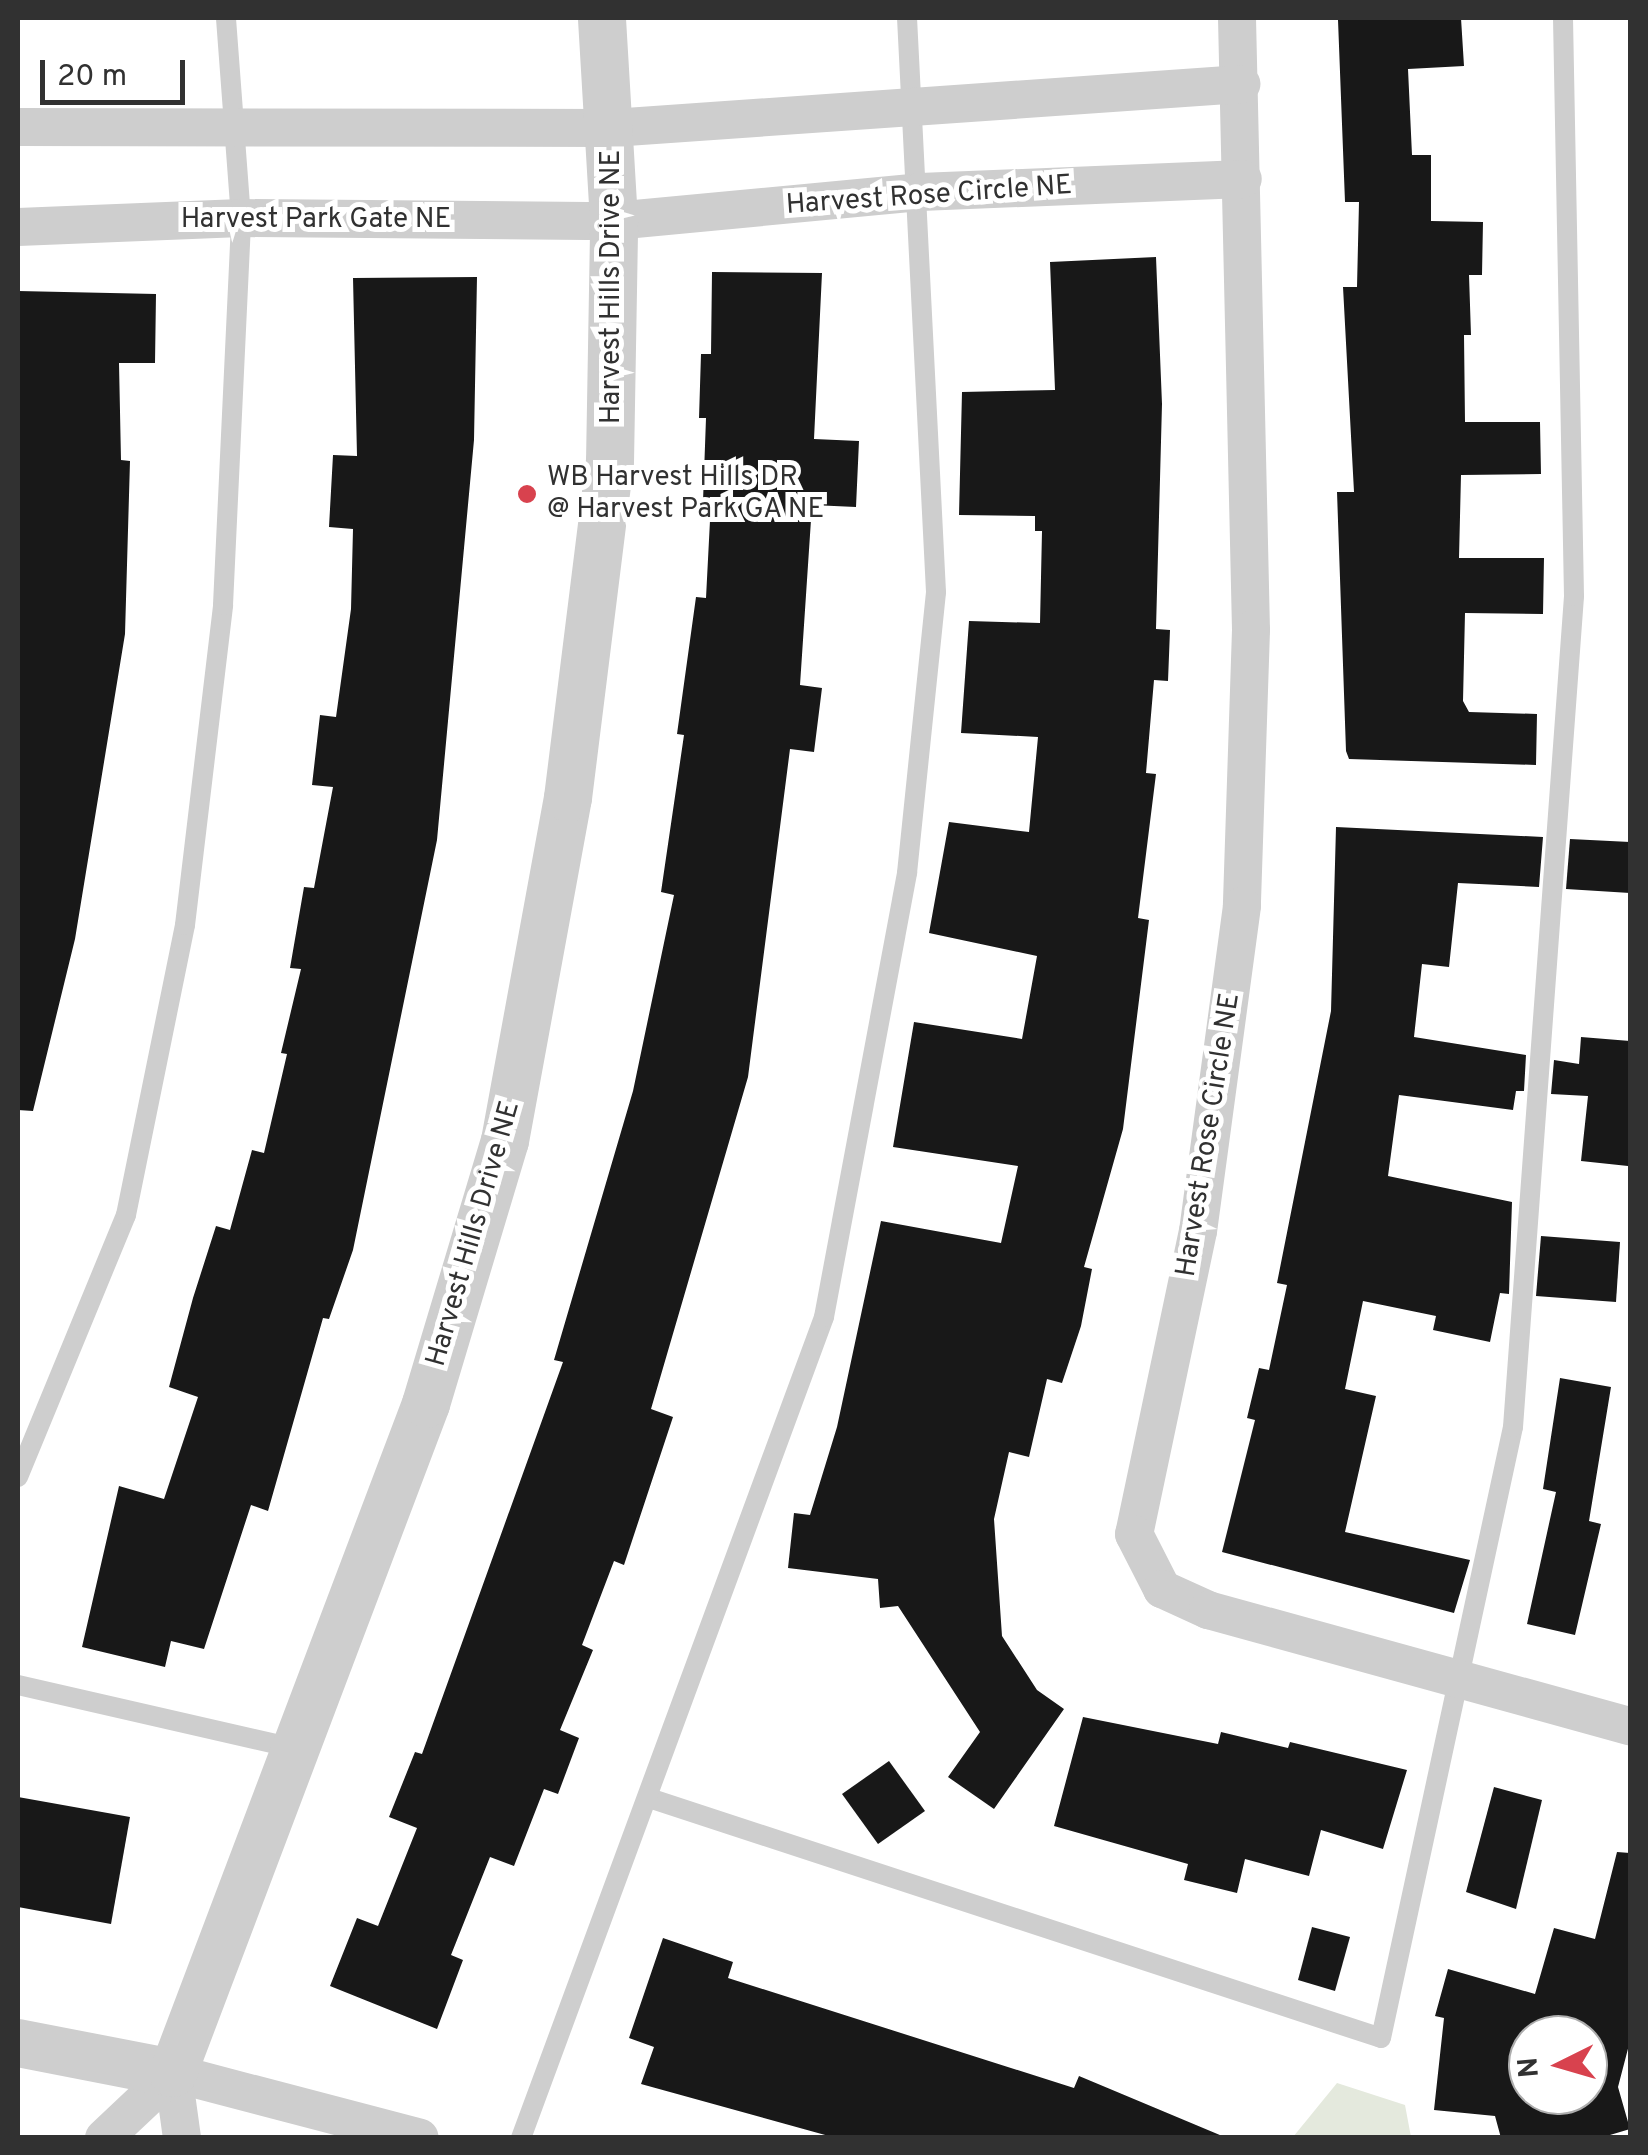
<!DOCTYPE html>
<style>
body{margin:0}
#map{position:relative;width:1648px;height:2155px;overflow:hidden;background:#fff;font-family:Overpass,sans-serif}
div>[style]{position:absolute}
.green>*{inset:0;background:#e4e9dd}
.building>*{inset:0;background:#181818}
.service>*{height:20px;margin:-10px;padding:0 10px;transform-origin:10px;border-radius:10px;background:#cecece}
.minor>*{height:38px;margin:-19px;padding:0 19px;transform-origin:19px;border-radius:19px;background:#cecece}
.tertiary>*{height:48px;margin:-24px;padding:0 24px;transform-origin:24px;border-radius:24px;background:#cecece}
.dots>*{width:28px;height:28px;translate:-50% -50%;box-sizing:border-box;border:5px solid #fff;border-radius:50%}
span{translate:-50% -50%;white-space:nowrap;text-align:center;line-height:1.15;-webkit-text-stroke:10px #fff;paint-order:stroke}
.street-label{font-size:28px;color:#313131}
.poi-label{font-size:28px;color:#313131}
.left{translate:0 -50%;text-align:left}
.frame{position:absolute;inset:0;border:20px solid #313131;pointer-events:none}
.north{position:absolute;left:1508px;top:2015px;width:100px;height:100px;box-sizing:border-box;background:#fff;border:2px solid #adadad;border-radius:50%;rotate:265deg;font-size:28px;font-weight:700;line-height:40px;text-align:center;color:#313131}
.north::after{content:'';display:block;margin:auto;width:35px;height:45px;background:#d8424e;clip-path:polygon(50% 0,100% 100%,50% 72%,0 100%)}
.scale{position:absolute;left:40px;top:60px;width:145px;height:45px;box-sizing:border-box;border:5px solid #313131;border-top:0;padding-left:12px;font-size:30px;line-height:35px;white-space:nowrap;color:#313131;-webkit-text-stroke:8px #fff;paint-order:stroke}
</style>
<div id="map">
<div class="green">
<div style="clip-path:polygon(1337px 2083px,1405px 2105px,1411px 2137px,1293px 2137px)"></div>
</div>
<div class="building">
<div style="clip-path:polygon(1461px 18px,1464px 66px,1408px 69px,1412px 155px,1431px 155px,1431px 221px,1483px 222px,1482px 275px,1469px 275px,1471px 335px,1464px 335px,1465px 422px,1540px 422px,1541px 474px,1461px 475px,1459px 558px,1544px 558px,1543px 614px,1465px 613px,1463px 701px,1469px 712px,1537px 714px,1536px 765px,1349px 759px,1346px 751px,1337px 492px,1354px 492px,1343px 287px,1357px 287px,1359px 202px,1345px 202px,1338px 20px)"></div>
<div style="clip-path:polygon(1156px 257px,1162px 404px,1156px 629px,1170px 630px,1168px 681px,1154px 680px,1146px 773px,1156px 774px,1138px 918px,1149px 920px,1123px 1129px,1084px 1267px,1092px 1269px,1081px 1326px,1062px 1383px,1047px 1379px,1029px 1457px,1009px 1452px,994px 1519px,1002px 1636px,1037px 1690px,1064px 1709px,994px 1809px,948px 1777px,980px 1732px,898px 1606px,880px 1608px,878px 1579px,788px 1568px,794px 1513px,810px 1515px,837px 1427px,881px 1221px,1001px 1243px,1018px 1166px,893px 1147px,914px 1022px,1022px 1039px,1037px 956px,929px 933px,949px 822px,1029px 832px,1038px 737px,961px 733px,969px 621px,1040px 623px,1042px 531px,1035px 531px,1035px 516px,959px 515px,962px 392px,1055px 390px,1050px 262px)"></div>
<div style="clip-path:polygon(712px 272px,822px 273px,814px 439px,859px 441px,856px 507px,812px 505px,800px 685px,822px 688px,814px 752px,790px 749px,748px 1077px,651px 1409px,673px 1417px,624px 1565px,614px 1561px,582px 1645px,593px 1650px,560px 1730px,579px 1738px,558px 1794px,544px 1789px,514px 1866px,490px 1857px,451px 1955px,463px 1960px,437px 2029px,330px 1986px,357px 1918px,378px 1926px,417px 1828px,389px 1817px,415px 1752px,422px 1754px,563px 1362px,554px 1360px,633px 1091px,674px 895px,661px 892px,684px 735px,677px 734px,696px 597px,706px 598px,711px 501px,703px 501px,706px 418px,699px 418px,701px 354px,711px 354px)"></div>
<div style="clip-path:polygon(477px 277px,474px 440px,437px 840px,353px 1250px,329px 1319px,323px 1318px,268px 1511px,251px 1505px,204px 1649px,171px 1641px,165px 1667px,82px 1647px,119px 1486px,164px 1499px,198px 1397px,169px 1387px,193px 1298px,216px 1226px,230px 1230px,252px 1150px,264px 1153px,287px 1054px,281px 1053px,301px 969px,290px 968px,304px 887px,314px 888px,333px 787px,312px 785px,320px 715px,336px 717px,351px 609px,353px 529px,329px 527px,333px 455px,357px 456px,353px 278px)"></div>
<div style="clip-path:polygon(18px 291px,156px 294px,155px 363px,119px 363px,121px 460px,130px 461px,125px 634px,75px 939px,33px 1111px,18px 1110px)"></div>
<div style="clip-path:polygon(1336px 827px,1543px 837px,1539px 887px,1458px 883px,1449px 967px,1422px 964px,1414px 1037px,1526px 1055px,1524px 1091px,1516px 1091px,1513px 1110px,1399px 1095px,1388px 1176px,1512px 1202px,1509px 1294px,1500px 1293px,1490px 1342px,1433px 1330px,1436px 1316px,1363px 1301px,1345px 1389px,1376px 1396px,1345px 1532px,1470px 1560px,1454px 1613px,1222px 1552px,1255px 1420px,1247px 1418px,1259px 1368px,1269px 1370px,1287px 1285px,1277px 1283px,1331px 1011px)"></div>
<div style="clip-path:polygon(1570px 839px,1630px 842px,1630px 893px,1566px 889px)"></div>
<div style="clip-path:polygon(1581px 1037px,1630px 1041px,1628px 1166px,1581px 1161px,1588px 1096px,1551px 1094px,1554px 1060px,1579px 1064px)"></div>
<div style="clip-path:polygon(1541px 1236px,1620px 1242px,1616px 1302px,1536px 1296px)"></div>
<div style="clip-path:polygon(1560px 1378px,1611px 1387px,1589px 1521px,1601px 1524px,1575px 1635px,1527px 1624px,1556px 1492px,1543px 1489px)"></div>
<div style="clip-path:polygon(1083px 1717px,1218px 1744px,1221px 1732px,1288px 1748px,1290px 1742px,1407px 1770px,1383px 1849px,1321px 1830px,1309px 1876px,1245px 1859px,1237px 1893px,1184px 1880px,1188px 1864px,1054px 1826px)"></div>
<div style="clip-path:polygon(889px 1761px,925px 1811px,878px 1844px,842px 1794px)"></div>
<div style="clip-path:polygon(1494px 1787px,1542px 1800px,1516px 1909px,1466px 1892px)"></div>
<div style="clip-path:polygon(18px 1797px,130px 1817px,111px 1924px,18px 1907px)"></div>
<div style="clip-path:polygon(evenodd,1617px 1852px,1630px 1853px,1630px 2041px,1618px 2087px,1630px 2129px,1600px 2138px,1501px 2138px,1495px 2116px,1434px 2110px,1444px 2018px,1435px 2016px,1448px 1969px,1535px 1994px,1554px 1928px,1595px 1939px,1617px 1852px,1528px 2035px,1588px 2035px,1588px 2095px,1528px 2095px,1528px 2035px)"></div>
<div style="clip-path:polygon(1312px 1927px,1350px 1937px,1335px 1991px,1298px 1980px)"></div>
<div style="clip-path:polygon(663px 1938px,733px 1962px,728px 1978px,1074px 2088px,1079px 2076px,1227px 2138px,836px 2138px,641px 2084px,654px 2047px,629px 2038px)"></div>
</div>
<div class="service">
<div style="left:18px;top:1477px;width:283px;rotate:-67.6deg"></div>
<div style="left:126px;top:1215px;width:296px;rotate:-78.5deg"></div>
<div style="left:185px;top:925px;width:322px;rotate:-83.2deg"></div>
<div style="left:223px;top:605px;width:387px;rotate:-87.3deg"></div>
<div style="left:241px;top:218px;width:201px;rotate:-94.3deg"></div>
<div style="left:18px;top:1685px;width:286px;rotate:12.9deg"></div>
<div style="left:649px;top:1798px;width:770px;rotate:18.15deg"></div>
<div style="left:1381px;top:2038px;width:625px;rotate:-77.81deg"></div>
<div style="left:1513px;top:1427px;width:833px;rotate:-85.8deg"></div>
<div style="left:1574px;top:596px;width:578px;rotate:-91.09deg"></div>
<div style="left:521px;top:2138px;width:875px;rotate:-69.74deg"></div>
<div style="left:824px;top:1317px;width:452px;rotate:-79.4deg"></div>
<div style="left:907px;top:873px;width:282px;rotate:-84.1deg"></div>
<div style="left:936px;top:592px;width:575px;rotate:-92.89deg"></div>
</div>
<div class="minor">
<div style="left:1237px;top:18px;width:612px;rotate:88.69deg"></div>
<div style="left:1251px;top:630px;width:276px;rotate:91.9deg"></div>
<div style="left:1242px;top:906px;width:328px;rotate:97.7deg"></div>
<div style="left:1198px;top:1231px;width:310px;rotate:101.9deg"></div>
<div style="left:1134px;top:1534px;width:62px;rotate:63deg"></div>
<div style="left:1162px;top:1589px;width:51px;rotate:24.5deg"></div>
<div style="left:1208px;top:1610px;width:438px;rotate:15.4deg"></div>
<div style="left:18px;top:127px;width:594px;rotate:0.1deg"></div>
<div style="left:612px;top:128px;width:631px;rotate:-4deg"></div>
<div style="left:18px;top:227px;width:223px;rotate:-2.3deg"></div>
<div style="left:241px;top:218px;width:373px;rotate:0.5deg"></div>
<div style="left:614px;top:221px;width:307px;rotate:-5.4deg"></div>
<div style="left:920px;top:192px;width:323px;rotate:-2.3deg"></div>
<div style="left:173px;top:2073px;width:255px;rotate:14.7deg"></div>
<div style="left:173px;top:2073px;width:66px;rotate:82.1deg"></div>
<div style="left:104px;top:2138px;width:95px;rotate:-43.3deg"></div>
</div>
<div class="tertiary">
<div style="left:18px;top:2043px;width:158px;rotate:11deg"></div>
<div style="left:173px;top:2073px;width:715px;rotate:-69.28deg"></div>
<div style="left:426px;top:1404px;width:275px;rotate:-73.3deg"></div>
<div style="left:505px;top:1141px;width:349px;rotate:-79.6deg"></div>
<div style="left:568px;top:798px;width:339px;rotate:-82.9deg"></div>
<div style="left:610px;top:462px;width:241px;rotate:-89deg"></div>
<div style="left:614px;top:221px;width:203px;rotate:-93.4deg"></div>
</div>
<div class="dots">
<div style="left:527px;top:494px;background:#d8424e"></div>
</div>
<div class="street-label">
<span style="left:929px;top:196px;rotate:-4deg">Harvest Rose Circle NE</span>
<span style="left:316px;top:220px">Harvest Park Gate NE</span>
<span style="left:612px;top:287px;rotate:-90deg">Harvest Hills Drive NE</span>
<span style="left:1209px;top:1135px;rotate:-81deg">Harvest Rose Circle NE</span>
<span style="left:474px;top:1234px;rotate:-74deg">Harvest Hills Drive NE</span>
</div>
<div class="poi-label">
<span class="left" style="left:547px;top:494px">WB Harvest Hills DR<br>@ Harvest Park GA NE</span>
</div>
<div class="frame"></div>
<div class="north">N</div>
<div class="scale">20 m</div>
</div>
